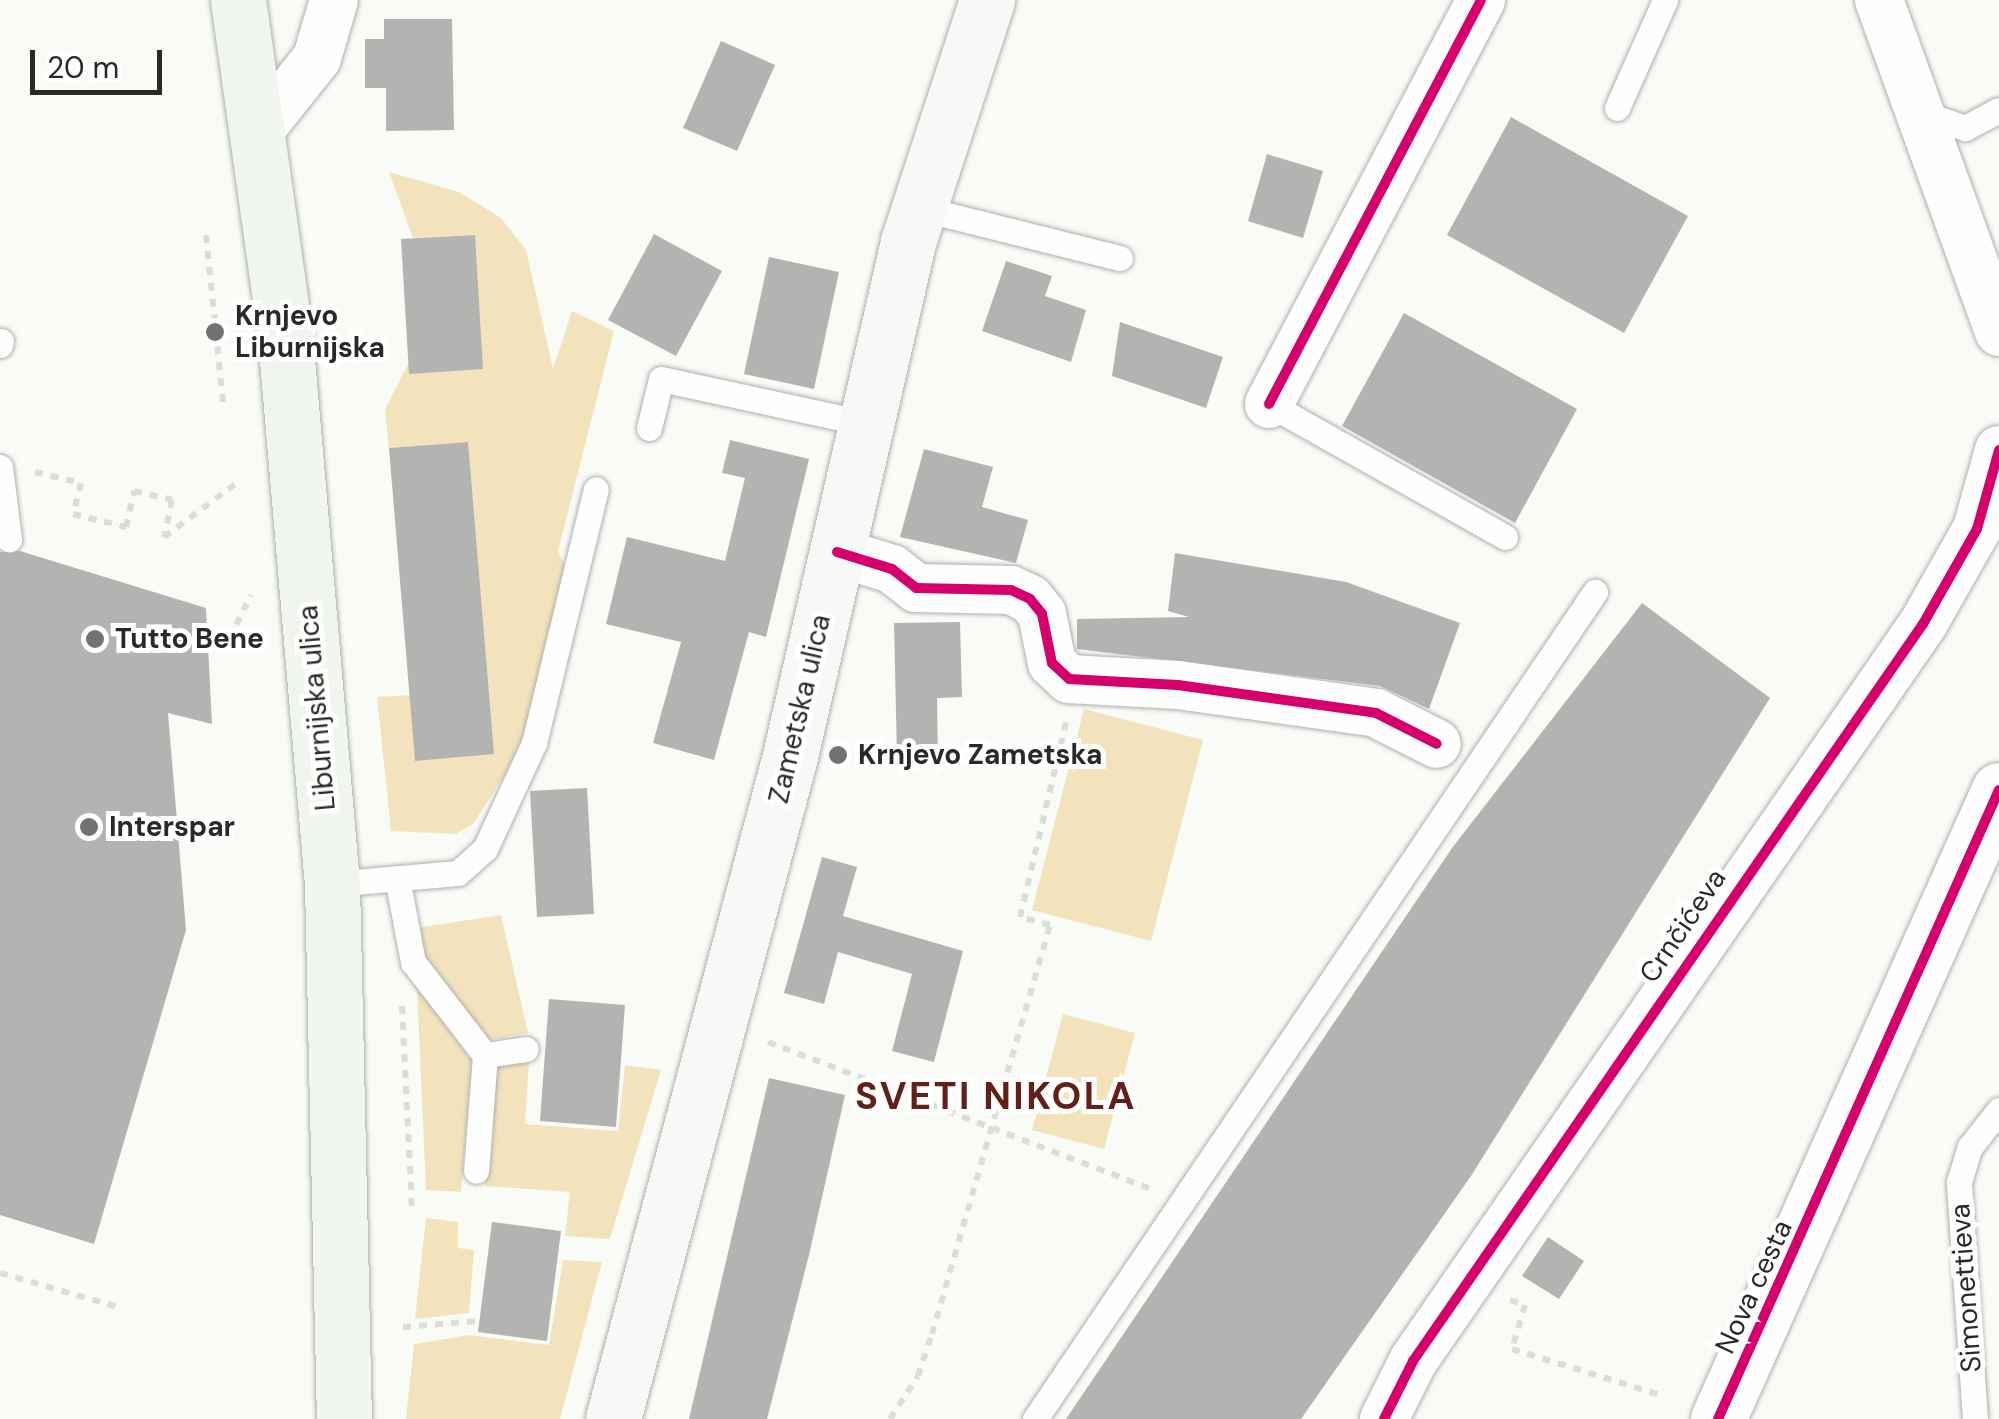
<!DOCTYPE html>
<meta charset="utf-8">
<style>
body{margin:0}
#map{position:relative;width:1999px;height:1419px;overflow:hidden;background:#f9fbf7;font-family:"DM Sans",sans-serif}
div>[style]{position:absolute}
.green>*{inset:0;background:#f3e3bd}
.building>*{inset:0;background:#b3b4b1}
.path>*{height:6px;margin-top:-3px;transform-origin:0;background:repeating-linear-gradient(90deg,#dcdcdb 0 8px,transparent 0 16px)}
.roads{filter:drop-shadow(0 0 2px #afb0ad) drop-shadow(0 0 2px #afb0ad)}
.service>*{height:25px;margin:-12.5px;padding:0 12.5px;transform-origin:12.5px;border-radius:12.5px;background:#fefefe}
.minor>*{height:48px;margin:-24px;padding:0 24px;transform-origin:24px;border-radius:24px;background:#fefefe}
.tertiary>*{height:55px;margin:-27.5px;padding:0 27.5px;transform-origin:27.5px;border-radius:27.5px;background:#fefefe}
.secondary>*{height:55px;margin:-27.5px;padding:0 27.5px;transform-origin:27.5px;border-radius:27.5px;background:#f6f9f6}
.primary>*{height:55px;margin:-27.5px;padding:0 27.5px;transform-origin:27.5px;border-radius:27.5px;background:#f0f5ee}
.cycleway>*{height:10px;margin:-5px;padding:0 5px;transform-origin:5px;border-radius:5px;background:#d6006c}
.dots>*{width:28px;height:28px;translate:-50% -50%;box-sizing:border-box;border:5px solid #fff;border-radius:50%}
span{translate:-50% -50%;white-space:nowrap;text-align:center;line-height:1.15;-webkit-text-stroke:10px #fff;paint-order:stroke}
.poi-label{font-size:28px;color:#292927;font-weight:700}
.left{translate:0 -50%;text-align:left}
.street-label{font-size:28px;color:#292927}
.district-label{font-size:38px;color:#642018;font-weight:700;letter-spacing:2.5px}
.scale{position:absolute;left:30px;top:50px;width:132px;height:45px;box-sizing:border-box;border:5px solid #292927;border-top:0;padding-left:12px;font-size:30px;line-height:35px;white-space:nowrap;color:#292927;-webkit-text-stroke:8px #fff;paint-order:stroke}
</style>
<div id="map">
<div class="green">
<div style="clip-path:polygon(389px 172px,459px 192px,501px 218px,526px 250px,553px 369px,572px 311px,614px 331px,558px 551px,566px 567px,523px 747px,473px 824px,456px 834px,391px 831px,377px 697px,410px 695px,468px 442px,389px 448px,385px 409px,475px 235px,413px 238px)"></div>
<div style="clip-path:polygon(1084px 709px,1203px 740px,1151px 941px,1032px 910px)"></div>
<div style="clip-path:polygon(501px 915px,528px 1033px,489px 1040px,421px 955px,416px 928px)"></div>
<div style="clip-path:polygon(417px 987px,472px 1061px,461px 1192px,426px 1190px)"></div>
<div style="clip-path:polygon(1063px 1014px,1135px 1033px,1104px 1149px,1032px 1130px)"></div>
<div style="clip-path:polygon(529px 1058px,525px 1124px,618px 1131px,625px 1065px,661px 1070px,610px 1239px,565px 1236px,570px 1192px,485px 1186px,494px 1063px)"></div>
<div style="clip-path:polygon(426px 1218px,458px 1222px,458px 1248px,474px 1250px,469px 1313px,415px 1319px)"></div>
<div style="clip-path:polygon(563px 1260px,602px 1262px,560px 1419px,406px 1419px,414px 1344px,469px 1335px,549px 1345px)"></div>
</div>
<div class="building">
<div style="clip-path:polygon(384px 19px,452px 19px,454px 130px,386px 131px,386px 88px,365px 88px,365px 39px,384px 39px)"></div>
<div style="clip-path:polygon(721px 41px,775px 65px,737px 151px,683px 128px)"></div>
<div style="clip-path:polygon(1511px 117px,1688px 216px,1624px 333px,1447px 235px)"></div>
<div style="clip-path:polygon(1267px 154px,1323px 171px,1303px 238px,1248px 221px)"></div>
<div style="clip-path:polygon(654px 234px,722px 271px,676px 356px,608px 320px)"></div>
<div style="clip-path:polygon(475px 235px,483px 369px,409px 374px,401px 239px)"></div>
<div style="clip-path:polygon(769px 257px,839px 272px,814px 389px,744px 374px)"></div>
<div style="clip-path:polygon(1006px 261px,1052px 276px,1045px 296px,1086px 310px,1071px 362px,982px 331px)"></div>
<div style="clip-path:polygon(1404px 313px,1577px 409px,1515px 523px,1342px 426px)"></div>
<div style="clip-path:polygon(1120px 322px,1223px 357px,1206px 408px,1112px 376px)"></div>
<div style="clip-path:polygon(730px 440px,809px 459px,766px 637px,749px 632px,714px 760px,653px 743px,681px 642px,606px 624px,627px 537px,725px 561px,745px 478px,722px 473px)"></div>
<div style="clip-path:polygon(468px 442px,494px 754px,415px 761px,389px 448px)"></div>
<div style="clip-path:polygon(924px 449px,993px 467px,982px 507px,1028px 520px,1016px 563px,900px 537px)"></div>
<div style="clip-path:polygon(20px 551px,206px 608px,212px 724px,168px 713px,186px 930px,94px 1244px,0 1215px,0 552px)"></div>
<div style="clip-path:polygon(1175px 553px,1346px 582px,1460px 623px,1429px 709px,1380px 686px,1077px 649px,1077px 619px,1189px 617px,1168px 611px)"></div>
<div style="clip-path:polygon(1642px 603px,1770px 698px,1471px 1176px,1301px 1419px,1066px 1419px,1452px 848px)"></div>
<div style="clip-path:polygon(960px 622px,962px 697px,937px 698px,938px 757px,897px 758px,894px 623px)"></div>
<div style="clip-path:polygon(587px 788px,594px 914px,537px 917px,530px 791px)"></div>
<div style="clip-path:polygon(822px 857px,857px 867px,843px 916px,963px 951px,934px 1062px,892px 1051px,912px 974px,838px 952px,824px 1004px,784px 993px)"></div>
<div style="clip-path:polygon(549px 999px,625px 1005px,616px 1127px,540px 1121px)"></div>
<div style="clip-path:polygon(769px 1078px,845px 1095px,809px 1255px,767px 1419px,689px 1419px)"></div>
<div style="clip-path:polygon(492px 1222px,561px 1231px,547px 1341px,478px 1332px)"></div>
<div style="clip-path:polygon(1548px 1237px,1584px 1261px,1559px 1299px,1522px 1276px)"></div>
</div>
<div class="path">
<div style="left:206px;top:235px;width:169px;rotate:84.2deg"></div>
<div style="left:35px;top:472px;width:47px;rotate:13.4deg"></div>
<div style="left:81px;top:483px;width:32px;rotate:104deg"></div>
<div style="left:73px;top:514px;width:55px;rotate:13.8deg"></div>
<div style="left:126px;top:527px;width:37px;rotate:-77deg"></div>
<div style="left:134px;top:491px;width:39px;rotate:13deg"></div>
<div style="left:172px;top:500px;width:38px;rotate:102deg"></div>
<div style="left:164px;top:537px;width:89px;rotate:-36.7deg"></div>
<div style="left:208px;top:647px;width:22px;rotate:-21deg"></div>
<div style="left:229px;top:639px;width:49px;rotate:-63.4deg"></div>
<div style="left:402px;top:1006px;width:201px;rotate:87.2deg"></div>
<div style="left:768px;top:1042px;width:408px;rotate:21deg"></div>
<div style="left:0;top:1273px;width:126px;rotate:16.1deg"></div>
<div style="left:1510px;top:1300px;width:16px;rotate:18deg"></div>
<div style="left:1525px;top:1305px;width:46px;rotate:106.5deg"></div>
<div style="left:1512px;top:1349px;width:158px;rotate:17.3deg"></div>
<div style="left:403px;top:1327px;width:76px;rotate:-4.5deg"></div>
<div style="left:890px;top:1419px;width:51px;rotate:-56.9deg"></div>
<div style="left:918px;top:1376px;width:44px;rotate:-71.6deg"></div>
<div style="left:932px;top:1334px;width:426px;rotate:-73.9deg"></div>
<div style="left:1050px;top:925px;width:31px;rotate:-165deg"></div>
<div style="left:1020px;top:917px;width:200px;rotate:-76.7deg"></div>
</div>
<div class="roads">
<div class="service">
<div style="left:1617px;top:108px;width:118px;rotate:-66deg"></div>
<div style="left:1922px;top:113px;width:46px;rotate:19.2deg"></div>
<div style="left:1965px;top:128px;width:38px;rotate:-28deg"></div>
<div style="left:919px;top:208px;width:207px;rotate:14deg"></div>
<div style="left:0;top:345px;width:4px;rotate:-76deg"></div>
<div style="left:1269px;top:404px;width:271px;rotate:29.4deg"></div>
<div style="left:649px;top:428px;width:50px;rotate:-76.2deg"></div>
<div style="left:661px;top:379px;width:209px;rotate:12.2deg"></div>
<div style="left:0;top:467px;width:73px;rotate:82.9deg"></div>
<div style="left:397px;top:878px;width:86px;rotate:79.2deg"></div>
<div style="left:413px;top:962px;width:118px;rotate:52.3deg"></div>
<div style="left:485px;top:1055px;width:116px;rotate:94.4deg"></div>
<div style="left:332px;top:884px;width:126px;rotate:-5deg"></div>
<div style="left:458px;top:873px;width:36px;rotate:-42deg"></div>
<div style="left:485px;top:849px;width:117px;rotate:-65.2deg"></div>
<div style="left:534px;top:743px;width:261px;rotate:-76.3deg"></div>
<div style="left:485px;top:1055px;width:41px;rotate:-8.3deg"></div>
<div style="left:1035px;top:1419px;width:999px;rotate:-55.9deg"></div>
<div style="left:1975px;top:1419px;width:238px;rotate:-93.9deg"></div>
<div style="left:1959px;top:1182px;width:37px;rotate:-73deg"></div>
<div style="left:1970px;top:1147px;width:47px;rotate:-51.9deg"></div>
</div>
<div class="minor">
<div style="left:1879px;top:0;width:353px;rotate:70.1deg"></div>
<div style="left:255px;top:136px;width:100px;rotate:-51.5deg"></div>
<div style="left:317px;top:58px;width:60px;rotate:-73.7deg"></div>
<div style="left:1269px;top:404px;width:456px;rotate:-62.3deg"></div>
<div style="left:837px;top:552px;width:58px;rotate:17.2deg"></div>
<div style="left:892px;top:569px;width:31px;rotate:38deg"></div>
<div style="left:916px;top:588px;width:95px;rotate:1.2deg"></div>
<div style="left:1011px;top:590px;width:21px;rotate:25deg"></div>
<div style="left:1030px;top:599px;width:19px;rotate:51deg"></div>
<div style="left:1042px;top:614px;width:50px;rotate:78.5deg"></div>
<div style="left:1052px;top:663px;width:23px;rotate:43deg"></div>
<div style="left:1069px;top:679px;width:109px;rotate:3.2deg"></div>
<div style="left:1178px;top:685px;width:200px;rotate:8deg"></div>
<div style="left:1376px;top:713px;width:68px;rotate:26.9deg"></div>
<div style="left:1384px;top:1419px;width:65px;rotate:-63.4deg"></div>
<div style="left:1413px;top:1361px;width:896px;rotate:-55.32deg"></div>
<div style="left:1923px;top:624px;width:109px;rotate:-60.4deg"></div>
<div style="left:1977px;top:529px;width:82px;rotate:-74.4deg"></div>
</div>
<div class="tertiary">
<div style="left:1718px;top:1419px;width:689px;rotate:-65.93deg"></div>
</div>
<div class="secondary">
<div style="left:613px;top:1419px;width:686px;rotate:-75.05deg"></div>
<div style="left:790px;top:756px;width:527px;rotate:-77.07deg"></div>
<div style="left:908px;top:242px;width:255px;rotate:-71.9deg"></div>
</div>
<div class="primary">
<div style="left:238px;top:0;width:339px;rotate:82deg"></div>
<div style="left:285px;top:336px;width:550px;rotate:85.1deg"></div>
<div style="left:332px;top:884px;width:535px;rotate:88.72deg"></div>
</div>
</div>
<div class="cycleway">
<div style="left:1269px;top:404px;width:456px;rotate:-62.3deg"></div>
<div style="left:837px;top:552px;width:58px;rotate:17.2deg"></div>
<div style="left:892px;top:569px;width:31px;rotate:38deg"></div>
<div style="left:916px;top:588px;width:95px;rotate:1.2deg"></div>
<div style="left:1011px;top:590px;width:21px;rotate:25deg"></div>
<div style="left:1030px;top:599px;width:19px;rotate:51deg"></div>
<div style="left:1042px;top:614px;width:50px;rotate:78.5deg"></div>
<div style="left:1052px;top:663px;width:23px;rotate:43deg"></div>
<div style="left:1069px;top:679px;width:109px;rotate:3.2deg"></div>
<div style="left:1178px;top:685px;width:200px;rotate:8deg"></div>
<div style="left:1376px;top:713px;width:68px;rotate:26.9deg"></div>
<div style="left:1384px;top:1419px;width:65px;rotate:-63.4deg"></div>
<div style="left:1413px;top:1361px;width:896px;rotate:-55.32deg"></div>
<div style="left:1923px;top:624px;width:109px;rotate:-60.4deg"></div>
<div style="left:1977px;top:529px;width:82px;rotate:-74.4deg"></div>
<div style="left:1718px;top:1419px;width:689px;rotate:-65.93deg"></div>
</div>
<div class="dots">
<div style="left:215px;top:332px;background:#727270"></div>
<div style="left:95px;top:639px;background:#727270"></div>
<div style="left:838px;top:755px;background:#727270"></div>
<div style="left:89px;top:827px;background:#727270"></div>
</div>
<div class="poi-label">
<span class="left" style="left:235px;top:332px">Krnjevo<br>Liburnijska</span>
<span class="left" style="left:115px;top:639px">Tutto Bene</span>
<span class="left" style="left:858px;top:755px">Krnjevo Zametska</span>
<span class="left" style="left:109px;top:827px">Interspar</span>
</div>
<div class="street-label">
<span style="left:317px;top:708px;rotate:-95deg">Liburnijska ulica</span>
<span style="left:800px;top:709px;rotate:-77deg">Zametska ulica</span>
<span style="left:1683px;top:926px;rotate:-56deg">Crnčićeva</span>
<span style="left:1754px;top:1287px;rotate:-65deg">Nova cesta</span>
<span style="left:1966px;top:1288px;rotate:-94deg">Simonettieva</span>
</div>
<div class="district-label">
<span style="left:996px;top:1097px">SVETI NIKOLA</span>
</div>
<div class="scale">20 m</div>
</div>
